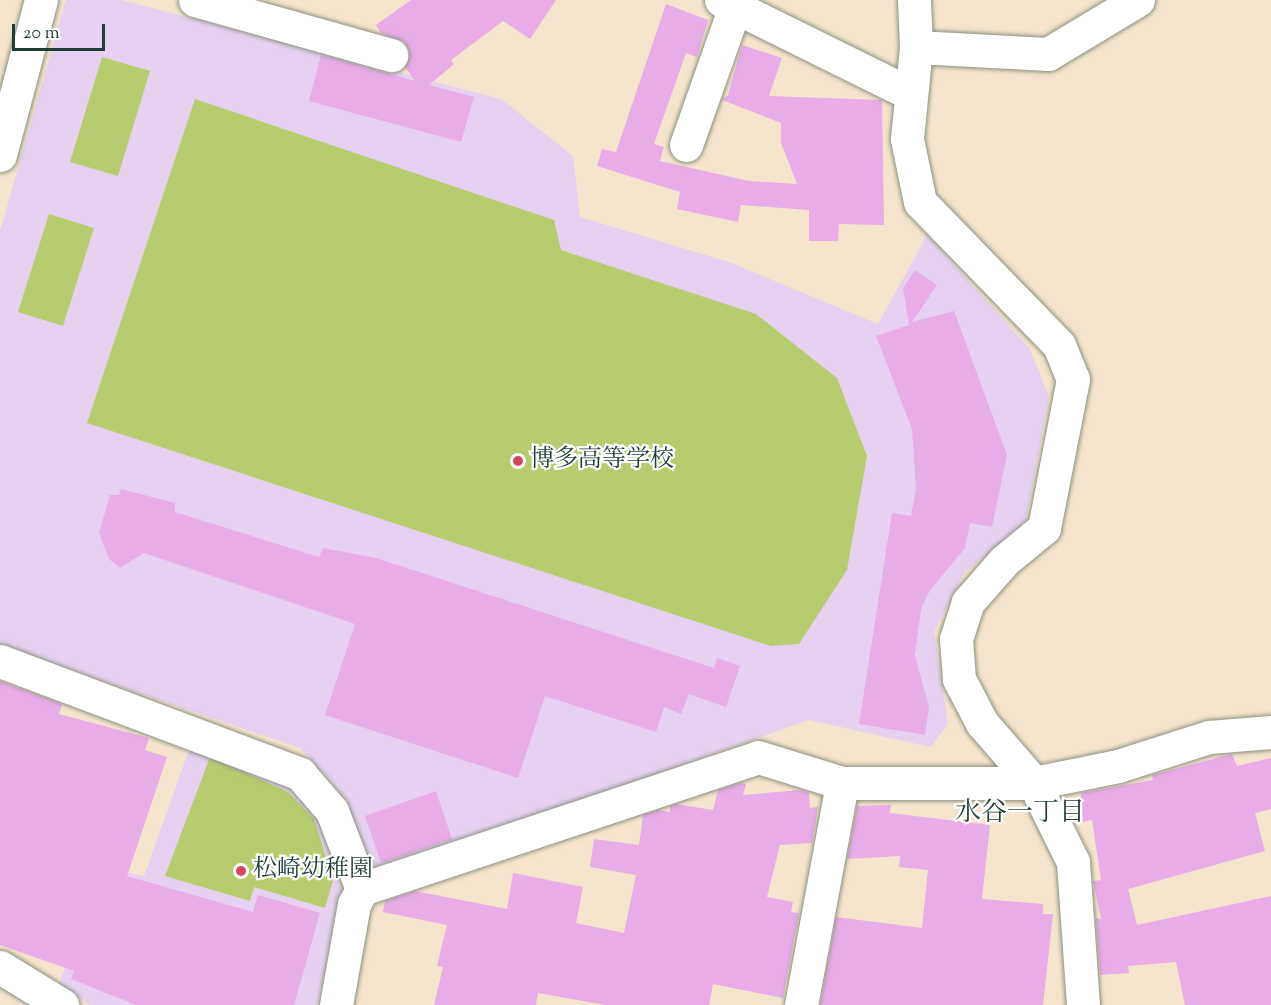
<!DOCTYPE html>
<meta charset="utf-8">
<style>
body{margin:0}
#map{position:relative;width:1271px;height:1005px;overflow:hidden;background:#f6e5ce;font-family:"Sorts Mill Goudy","Noto Serif JP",serif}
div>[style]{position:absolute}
.built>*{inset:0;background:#e6d2f0}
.green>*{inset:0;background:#b7cc6f}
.building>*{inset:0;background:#e8ace7}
.roads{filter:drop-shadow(0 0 2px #8a9181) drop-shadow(0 0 2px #8a9181)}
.street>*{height:33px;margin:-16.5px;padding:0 16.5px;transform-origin:16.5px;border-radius:16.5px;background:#fff}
.secondary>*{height:33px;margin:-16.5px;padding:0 16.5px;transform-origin:16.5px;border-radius:16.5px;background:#fff}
.dots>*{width:16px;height:16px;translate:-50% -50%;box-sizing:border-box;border:3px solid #fff;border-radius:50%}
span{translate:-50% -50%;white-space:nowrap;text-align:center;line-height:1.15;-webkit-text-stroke:4.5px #fff;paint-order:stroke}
.poi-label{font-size:24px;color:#1f3d34}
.left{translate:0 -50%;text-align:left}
.neighbourhood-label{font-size:26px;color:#1f3d34}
.scale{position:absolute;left:12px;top:24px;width:93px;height:27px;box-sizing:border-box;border:3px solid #1f3d34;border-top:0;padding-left:8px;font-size:18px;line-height:21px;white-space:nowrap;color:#1f3d34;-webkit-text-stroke:4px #fff;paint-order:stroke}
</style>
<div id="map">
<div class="built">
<div style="clip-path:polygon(66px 0,122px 0,501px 99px,573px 156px,580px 217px,729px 262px,878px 324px,927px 235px,1030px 349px,1049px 397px,1025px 525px,964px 573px,934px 632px,948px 724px,931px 747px,809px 720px,385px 869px,370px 863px,345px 797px,300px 748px,0 646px,0 231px)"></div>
<div style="clip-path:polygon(190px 747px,290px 785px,317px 807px,343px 894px,317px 1005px,90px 1005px,59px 985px,98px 866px,144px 876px)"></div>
</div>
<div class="green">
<div style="clip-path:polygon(102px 57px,150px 71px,118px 176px,70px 162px)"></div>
<div style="clip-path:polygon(195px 99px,554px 220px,561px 250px,756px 314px,837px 378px,867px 456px,847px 570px,799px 644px,771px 646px,87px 423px)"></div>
<div style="clip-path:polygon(49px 214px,94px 228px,63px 326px,18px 312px)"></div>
<div style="clip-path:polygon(210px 757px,288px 792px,314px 819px,333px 880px,325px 908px,254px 887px,250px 901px,165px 876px)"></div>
</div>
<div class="building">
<div style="clip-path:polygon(411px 0,556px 0,530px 39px,503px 21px,451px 60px,454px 64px,429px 85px,474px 97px,461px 142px,309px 101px,321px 55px,415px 81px,405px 67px,409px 51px,405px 42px,381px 33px,376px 25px)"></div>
<div style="clip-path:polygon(666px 4px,708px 20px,697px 57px,686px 53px,654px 144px,664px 147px,660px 161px,749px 181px,797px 184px,781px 143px,781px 123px,722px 100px,728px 95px,742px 45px,782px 58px,769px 96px,882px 100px,884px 225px,839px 224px,838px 241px,809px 241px,809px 210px,741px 205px,738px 222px,677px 209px,680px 192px,597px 166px,602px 149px,616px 152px)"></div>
<div style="clip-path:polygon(915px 270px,937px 285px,912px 322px,954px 311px,1007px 455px,992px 527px,970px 523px,965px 548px,930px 590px,921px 609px,915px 655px,929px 707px,925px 735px,859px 724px,892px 513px,911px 516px,916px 489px,912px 429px,876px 336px,909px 325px,903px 288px)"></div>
<div style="clip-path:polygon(121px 489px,175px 503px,175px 512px,319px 557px,323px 548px,376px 558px,714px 668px,717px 658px,740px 666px,726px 707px,689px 694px,681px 714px,664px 707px,656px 732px,545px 696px,518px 778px,325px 715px,355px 624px,144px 553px,120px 568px,109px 559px,99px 533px,110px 495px,119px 495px)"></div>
<div style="clip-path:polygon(0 681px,62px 704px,59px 714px,149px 738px,145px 750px,167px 757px,127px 876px,253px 912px,258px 895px,320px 913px,294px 1005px,136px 1005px,71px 979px,74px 971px,0 945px)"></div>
<div style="clip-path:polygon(1232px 754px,1237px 766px,1271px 758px,1271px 809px,1255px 813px,1265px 851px,1128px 889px,1137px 925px,1271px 896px,1271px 1005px,1185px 1005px,1176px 962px,1128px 966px,1129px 973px,1100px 975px,1096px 918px,1101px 919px,1093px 881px,1101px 880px,1092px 820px,1083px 822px,1081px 793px,1153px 780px,1152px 775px)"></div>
<div style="clip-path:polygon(741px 783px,746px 784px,743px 795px,800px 790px,809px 792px,810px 808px,818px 807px,812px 843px,780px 845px,767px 897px,793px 902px,791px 912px,799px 913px,783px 998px,713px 984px,709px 1005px,605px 1005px,538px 993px,536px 1005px,434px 1005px,443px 967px,437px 966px,447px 925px,383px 912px,385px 901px,415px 891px,507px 909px,513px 873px,583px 887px,576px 923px,624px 933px,636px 875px,590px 867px,594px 839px,639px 845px,643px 815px,657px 810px,670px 812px,670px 806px,676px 804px,713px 810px,718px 790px)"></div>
<div style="clip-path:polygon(436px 791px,452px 839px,381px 863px,365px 816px)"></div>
<div style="clip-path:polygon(891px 805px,890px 813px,990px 825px,982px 899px,1043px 904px,1043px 914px,1053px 914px,1043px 1005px,820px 1005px,836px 917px,922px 928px,928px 870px,899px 867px,900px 856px,847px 859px,857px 806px)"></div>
</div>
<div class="roads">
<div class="street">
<div style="left:195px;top:0;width:204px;rotate:15.7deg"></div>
<div style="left:721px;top:0;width:212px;rotate:26.3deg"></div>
<div style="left:914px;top:0;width:47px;rotate:87.6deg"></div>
<div style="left:916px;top:47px;width:92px;rotate:95.6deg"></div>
<div style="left:907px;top:139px;width:64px;rotate:78.3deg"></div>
<div style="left:920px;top:202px;width:199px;rotate:45.8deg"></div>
<div style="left:1059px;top:345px;width:37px;rotate:68deg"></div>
<div style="left:1073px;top:379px;width:152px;rotate:101deg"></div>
<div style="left:1044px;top:528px;width:52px;rotate:140.5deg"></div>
<div style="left:1004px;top:561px;width:55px;rotate:131.3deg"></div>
<div style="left:968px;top:602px;width:39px;rotate:108deg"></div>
<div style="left:956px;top:639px;width:40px;rotate:85.7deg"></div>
<div style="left:959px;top:679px;width:50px;rotate:62.4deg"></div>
<div style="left:982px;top:723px;width:79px;rotate:49.1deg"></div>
<div style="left:1034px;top:783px;width:88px;rotate:63.7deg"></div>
<div style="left:1073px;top:862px;width:143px;rotate:86deg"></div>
<div style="left:916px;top:47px;width:132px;rotate:3deg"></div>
<div style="left:1048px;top:54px;width:105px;rotate:-31deg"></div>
<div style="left:686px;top:145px;width:146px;rotate:-70.5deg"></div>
<div style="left:0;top:661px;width:321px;rotate:20.6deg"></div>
<div style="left:300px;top:774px;width:49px;rotate:49.1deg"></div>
<div style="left:332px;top:811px;width:84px;rotate:69deg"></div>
<div style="left:362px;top:889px;width:17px;rotate:118deg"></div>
<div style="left:354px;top:904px;width:103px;rotate:100.1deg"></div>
<div style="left:362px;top:889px;width:417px;rotate:-18.4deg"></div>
<div style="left:758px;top:757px;width:88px;rotate:17.2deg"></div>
<div style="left:0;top:967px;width:73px;rotate:31.5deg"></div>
<div style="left:801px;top:1005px;width:226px;rotate:-79.5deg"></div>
<div style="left:842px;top:783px;width:192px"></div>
<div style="left:1034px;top:783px;width:86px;rotate:-11.4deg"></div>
<div style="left:1118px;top:766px;width:96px;rotate:-17.7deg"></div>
<div style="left:1209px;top:737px;width:62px;rotate:-4.6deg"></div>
</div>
<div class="secondary">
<div style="left:0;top:155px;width:160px;rotate:-75.2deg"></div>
</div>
</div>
<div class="dots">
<div style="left:518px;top:461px;background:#d1495b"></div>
<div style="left:241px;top:871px;background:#d1495b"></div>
</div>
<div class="poi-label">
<span class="left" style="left:530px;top:461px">博多高等学校</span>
<span class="left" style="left:253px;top:871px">松崎幼稚園</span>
</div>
<div class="neighbourhood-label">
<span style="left:1020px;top:814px">水谷一丁目</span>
</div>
<div class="scale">20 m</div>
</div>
